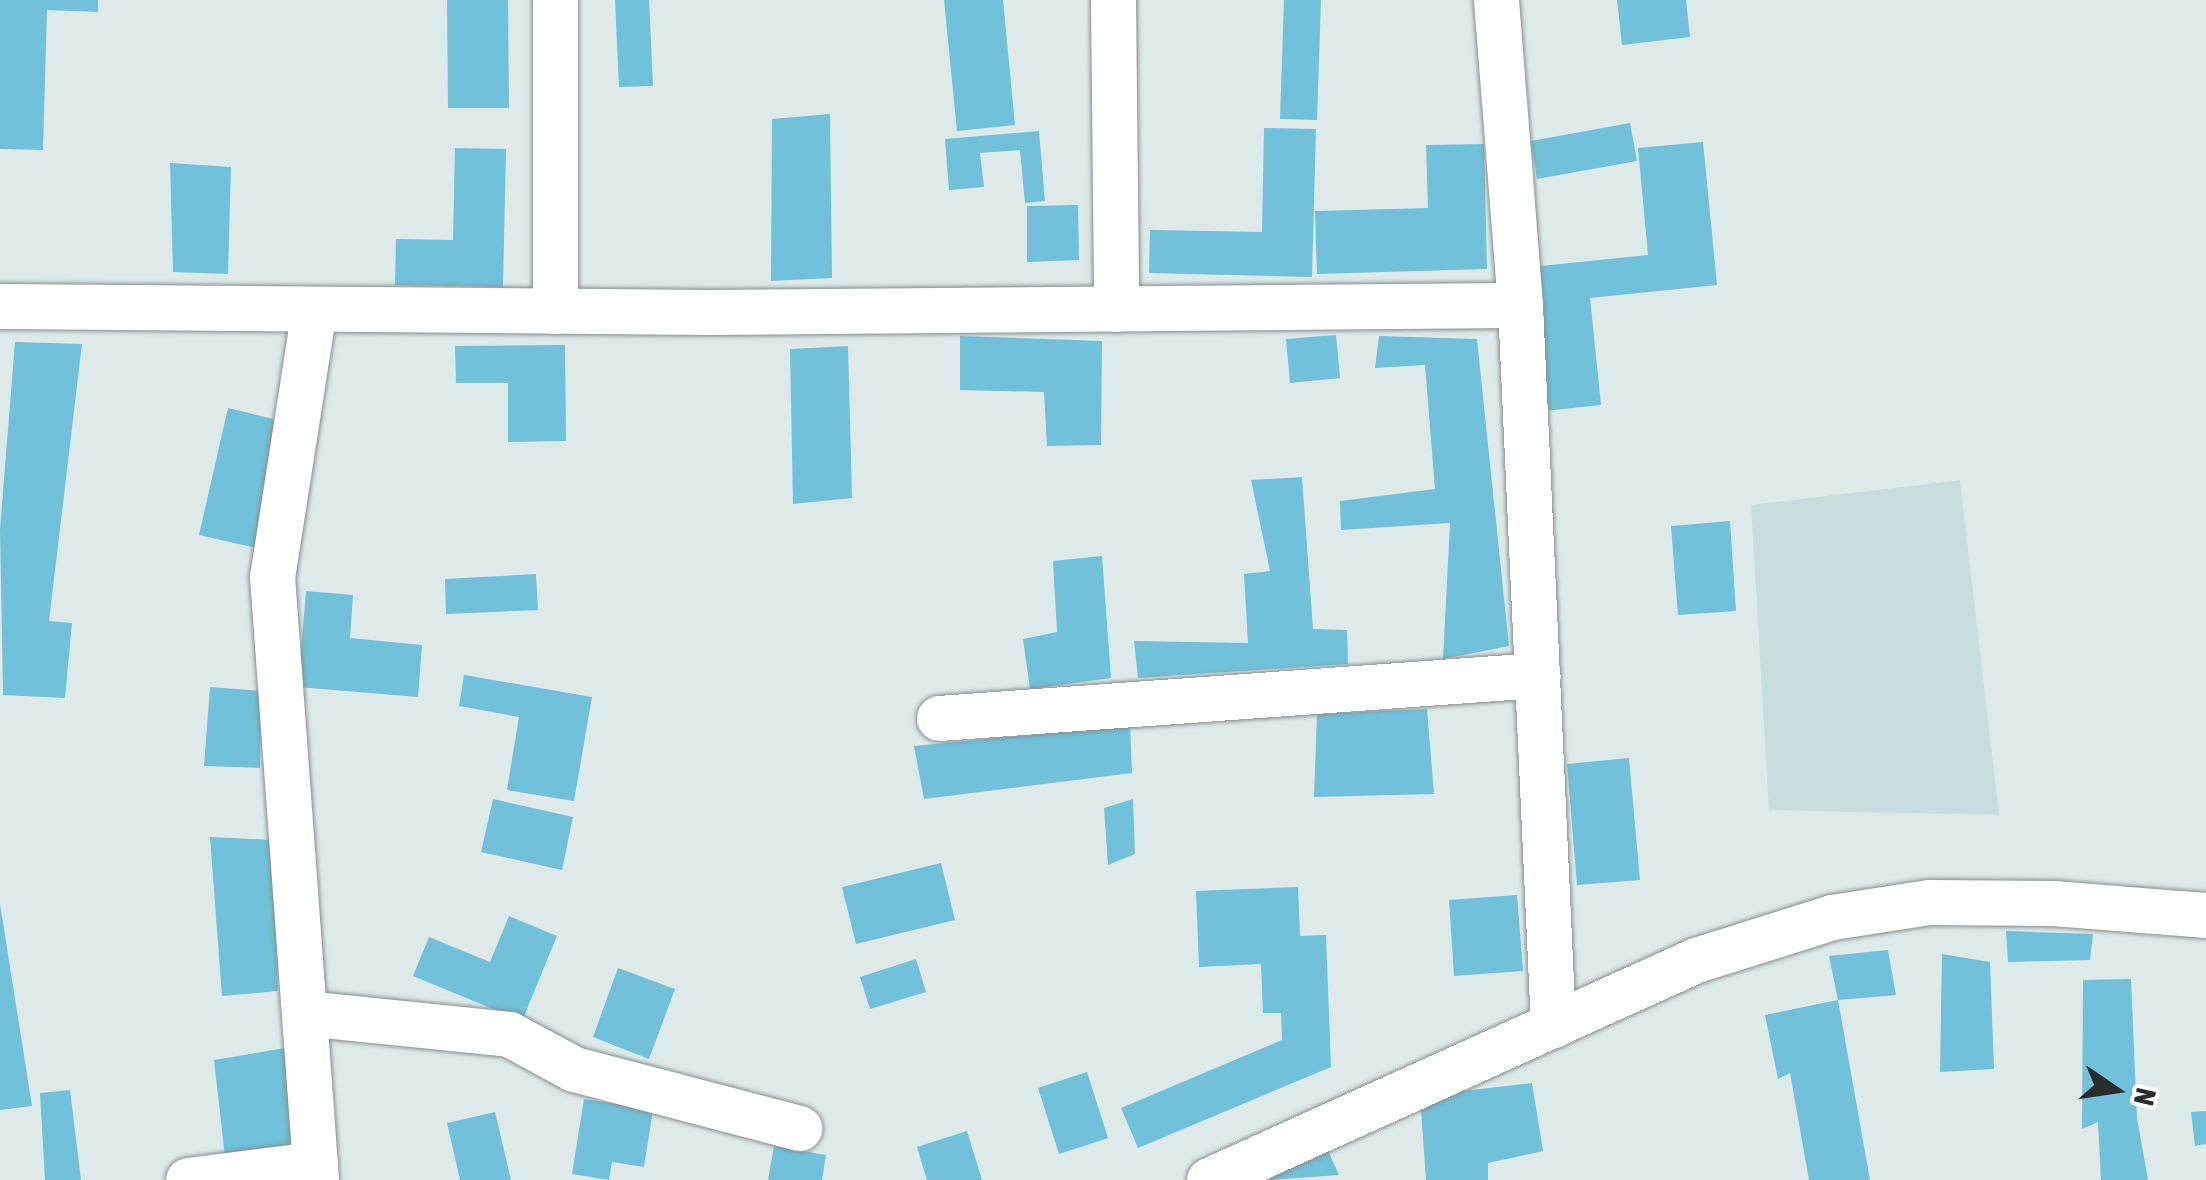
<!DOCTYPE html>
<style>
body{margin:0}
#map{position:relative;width:2206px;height:1180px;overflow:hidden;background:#deeaea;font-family:"Asap Condensed",sans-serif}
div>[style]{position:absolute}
.built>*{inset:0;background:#c9ddde}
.building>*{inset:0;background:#70c1d9}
.roads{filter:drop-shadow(0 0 2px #848f90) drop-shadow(0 0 2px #848f90)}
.street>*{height:45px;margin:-22.5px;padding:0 22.5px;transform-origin:22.5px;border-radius:22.5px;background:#fff}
span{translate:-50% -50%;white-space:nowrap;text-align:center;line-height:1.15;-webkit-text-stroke:10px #fff;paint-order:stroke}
.north{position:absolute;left:2066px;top:1040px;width:100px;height:100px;-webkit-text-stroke:8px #fff;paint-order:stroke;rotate:103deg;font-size:28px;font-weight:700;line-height:40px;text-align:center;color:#282c2c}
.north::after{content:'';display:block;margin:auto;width:35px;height:45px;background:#282c2c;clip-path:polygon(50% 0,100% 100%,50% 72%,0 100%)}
</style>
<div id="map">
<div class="built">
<div style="clip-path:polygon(1960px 480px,1999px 815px,1769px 810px,1751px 505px)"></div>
</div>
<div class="building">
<div style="clip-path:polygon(0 0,98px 0,98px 12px,47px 10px,43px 150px,0 149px)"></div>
<div style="clip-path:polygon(447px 0,508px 0,509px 108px,448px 108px)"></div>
<div style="clip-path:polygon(615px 0,649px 0,653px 86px,619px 87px)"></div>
<div style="clip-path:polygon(944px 0,1003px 0,1015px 125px,957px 131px)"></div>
<div style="clip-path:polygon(1284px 0,1321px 0,1317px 120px,1280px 119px)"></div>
<div style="clip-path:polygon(1617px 0,1686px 0,1690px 37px,1622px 45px)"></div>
<div style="clip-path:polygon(830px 114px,832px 278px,771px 281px,772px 119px)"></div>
<div style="clip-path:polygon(1630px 123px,1637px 161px,1537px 179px,1531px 141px)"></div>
<div style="clip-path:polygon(1264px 128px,1316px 129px,1312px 277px,1149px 273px,1150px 230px,1262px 232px)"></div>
<div style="clip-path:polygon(1039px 131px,1045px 201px,1025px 203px,1020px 150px,980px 153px,984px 187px,949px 190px,945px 139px)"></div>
<div style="clip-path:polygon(1703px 142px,1717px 285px,1590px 298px,1601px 405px,1544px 411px,1531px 267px,1648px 255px,1638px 148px)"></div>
<div style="clip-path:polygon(1484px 144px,1487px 269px,1317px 274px,1315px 211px,1428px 208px,1426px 145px)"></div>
<div style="clip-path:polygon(455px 148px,506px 149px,503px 287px,395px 285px,396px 239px,453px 240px)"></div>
<div style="clip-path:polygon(170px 163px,231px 167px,228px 274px,173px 272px)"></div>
<div style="clip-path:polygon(1078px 205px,1079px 260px,1027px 262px,1027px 206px)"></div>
<div style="clip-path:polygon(1336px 335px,1340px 378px,1290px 383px,1286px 339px)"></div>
<div style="clip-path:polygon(960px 336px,1102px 341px,1101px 445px,1047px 446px,1044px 392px,960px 390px)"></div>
<div style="clip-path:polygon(1379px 336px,1477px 339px,1509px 646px,1443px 659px,1450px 523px,1341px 530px,1340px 501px,1435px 489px,1425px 365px,1375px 368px)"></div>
<div style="clip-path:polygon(15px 342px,82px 344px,49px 621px,72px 623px,65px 698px,3px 695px,0 529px)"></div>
<div style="clip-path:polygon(565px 345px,566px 441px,508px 442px,508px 383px,456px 383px,455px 346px)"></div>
<div style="clip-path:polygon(848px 346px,852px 498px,793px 504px,790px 349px)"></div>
<div style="clip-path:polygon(228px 408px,277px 420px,256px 548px,199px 535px)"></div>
<div style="clip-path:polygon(1302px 477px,1313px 629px,1347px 630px,1348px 664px,1138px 678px,1134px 641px,1248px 643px,1244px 574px,1270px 571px,1251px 480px)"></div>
<div style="clip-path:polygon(1730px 521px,1736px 611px,1678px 615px,1671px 526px)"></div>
<div style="clip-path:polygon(1102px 556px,1111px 678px,1030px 689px,1023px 639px,1057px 632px,1053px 561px)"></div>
<div style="clip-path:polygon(536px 574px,538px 610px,446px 614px,445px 579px)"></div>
<div style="clip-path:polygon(306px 591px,353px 595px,350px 638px,422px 645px,418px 697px,298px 687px)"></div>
<div style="clip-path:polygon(464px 675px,592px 697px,574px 801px,507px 790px,519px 717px,459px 706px)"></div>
<div style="clip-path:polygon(210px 687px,261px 691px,260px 768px,204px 766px)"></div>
<div style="clip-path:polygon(1427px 709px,1434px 794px,1314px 797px,1317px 714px)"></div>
<div style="clip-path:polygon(1130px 725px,1132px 773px,924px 799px,914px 746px)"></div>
<div style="clip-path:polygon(1629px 758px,1640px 880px,1577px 885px,1567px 764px)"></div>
<div style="clip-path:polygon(493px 799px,573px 817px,562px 870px,481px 852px)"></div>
<div style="clip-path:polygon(1133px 799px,1135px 854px,1108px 865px,1104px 808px)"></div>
<div style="clip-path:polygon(210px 837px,273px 840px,278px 991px,222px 996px)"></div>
<div style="clip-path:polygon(941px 863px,955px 920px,856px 944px,842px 887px)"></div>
<div style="clip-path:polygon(1298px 887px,1300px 936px,1326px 935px,1331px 1067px,1138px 1148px,1121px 1108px,1282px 1040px,1281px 1013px,1263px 1013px,1261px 964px,1199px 967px,1196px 891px)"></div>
<div style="clip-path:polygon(1517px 895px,1523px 971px,1454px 976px,1449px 900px)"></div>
<div style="clip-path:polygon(0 904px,32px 1106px,0 1110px)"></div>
<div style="clip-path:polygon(509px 916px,557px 936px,522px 1021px,413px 976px,429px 937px,490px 962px)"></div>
<div style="clip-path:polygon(2006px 931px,2093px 934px,2090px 960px,2008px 962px)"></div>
<div style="clip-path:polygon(1888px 950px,1896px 995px,1838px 1000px,1870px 1180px,1809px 1180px,1790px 1073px,1778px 1079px,1765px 1015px,1838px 1000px,1829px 956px)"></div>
<div style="clip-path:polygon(1942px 954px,1990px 962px,1994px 1069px,1940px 1072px)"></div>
<div style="clip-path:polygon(916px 959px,926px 992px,870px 1009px,860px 977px)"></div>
<div style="clip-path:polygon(618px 968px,675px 989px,649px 1059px,593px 1037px)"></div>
<div style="clip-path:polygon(2131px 979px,2137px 1118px,2148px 1180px,2101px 1180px,2098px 1122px,2082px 1129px,2083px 980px)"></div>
<div style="clip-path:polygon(285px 1048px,301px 1149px,225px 1157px,214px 1060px)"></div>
<div style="clip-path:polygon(1087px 1072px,1108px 1138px,1059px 1154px,1038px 1088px)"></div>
<div style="clip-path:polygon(1532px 1083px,1543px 1151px,1488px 1163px,1488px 1180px,1426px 1180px,1420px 1096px)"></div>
<div style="clip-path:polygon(70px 1090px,81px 1180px,45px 1180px,40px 1093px)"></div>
<div style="clip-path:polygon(584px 1099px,653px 1110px,644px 1167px,612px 1162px,609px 1180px,572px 1174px)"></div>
<div style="clip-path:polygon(2206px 1111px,2206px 1144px,2195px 1146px,2191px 1112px)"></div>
<div style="clip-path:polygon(495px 1112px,511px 1180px,460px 1180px,447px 1123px)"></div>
<div style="clip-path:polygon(967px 1131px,982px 1180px,927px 1180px,917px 1147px)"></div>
<div style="clip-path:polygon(1321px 1135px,1339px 1175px,1269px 1180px,1261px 1162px)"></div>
<div style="clip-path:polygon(774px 1146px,826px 1155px,822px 1180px,768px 1180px)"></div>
</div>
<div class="roads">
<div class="street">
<div style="left:1113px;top:0;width:309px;rotate:89.4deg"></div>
<div style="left:1496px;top:0;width:306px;rotate:85.5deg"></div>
<div style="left:1520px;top:305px;width:721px;rotate:87.38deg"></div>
<div style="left:0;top:306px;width:710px;rotate:0.48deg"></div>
<div style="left:710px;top:312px;width:810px;rotate:-0.5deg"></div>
<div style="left:314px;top:309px;width:270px;rotate:98.9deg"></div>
<div style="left:272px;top:576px;width:606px;rotate:85.83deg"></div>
<div style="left:555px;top:311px;width:311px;rotate:-90deg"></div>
<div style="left:939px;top:718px;width:600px;rotate:-4.11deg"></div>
<div style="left:304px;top:1013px;width:206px;rotate:5.8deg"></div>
<div style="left:509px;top:1034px;width:74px;rotate:28.3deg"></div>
<div style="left:574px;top:1069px;width:233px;rotate:14.7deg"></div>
<div style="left:188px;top:1180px;width:128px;rotate:-7.2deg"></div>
<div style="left:1209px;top:1180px;width:534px;rotate:-24.31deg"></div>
<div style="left:1696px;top:960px;width:143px;rotate:-17.5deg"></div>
<div style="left:1832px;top:917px;width:98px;rotate:-8.8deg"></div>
<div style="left:1929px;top:902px;width:124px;rotate:0.5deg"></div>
<div style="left:2053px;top:903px;width:153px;rotate:4.5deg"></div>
</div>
</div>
<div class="north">N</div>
</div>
